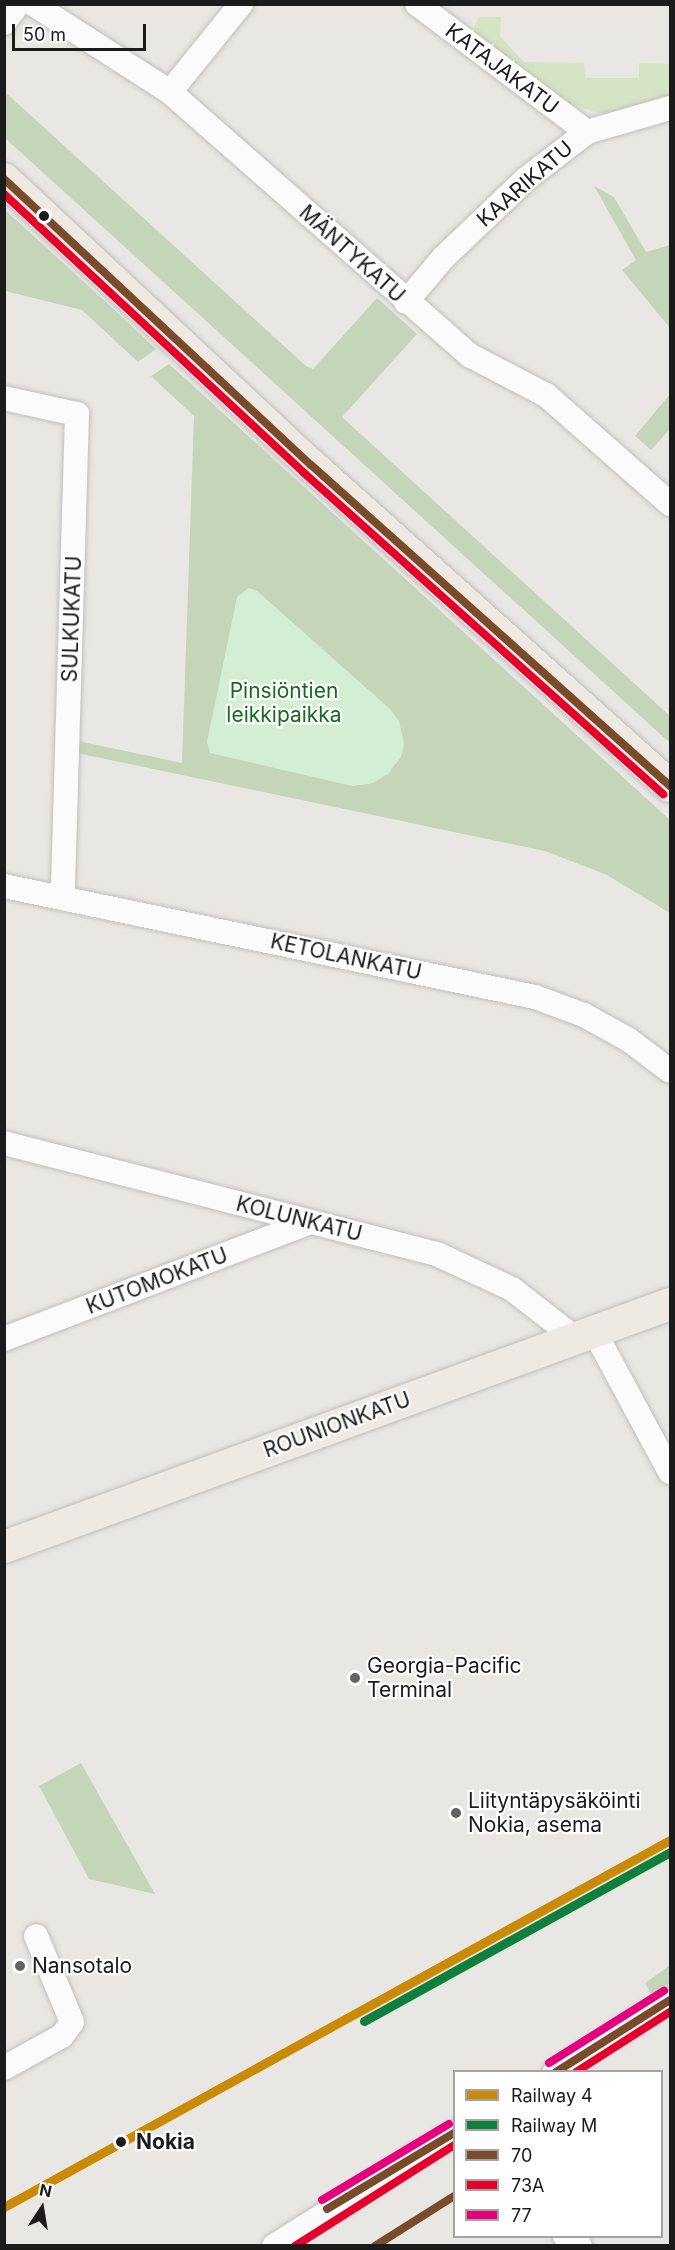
<!DOCTYPE html>
<meta charset="utf-8">
<style>
body{margin:0}
#map{position:relative;width:675px;height:2250px;overflow:hidden;background:#e9e7e3;font-family:Inter,sans-serif}
div>[style]{position:absolute}
.grass>*{inset:0;background:#d5e4c4}
.forest>*{inset:0;background:#c4d5ba}
.park>*{inset:0;background:#d3eed3}
.roads{filter:drop-shadow(0 0 2px #c0bfbe) drop-shadow(0 0 2px #c0bfbe)}
.minor>*{height:24px;margin:-12px;padding:0 12px;transform-origin:12px;border-radius:12px;background:#fcfbfb}
.major>*{height:32px;margin:-16px;padding:0 16px;transform-origin:16px;border-radius:16px;background:#eeeae3}
.bus-1>*{height:8px;margin:-4px;padding:0 4px;transform-origin:4px;border-radius:4px;background:#7a4b2a}
.bus-2>*{height:8px;margin:-4px;padding:0 4px;transform-origin:4px;border-radius:4px;background:#e4002b}
.bus-3>*{height:8px;margin:-4px;padding:0 4px;transform-origin:4px;border-radius:4px;background:#e5007d}
.rail-1>*{height:9px;margin:-4.5px;padding:0 4.5px;transform-origin:4.5px;border-radius:4.5px;background:#cb8a05}
.rail-2>*{height:9px;margin:-4.5px;padding:0 4.5px;transform-origin:4.5px;border-radius:4.5px;background:#0e7f3c}
.dots>*{width:16px;height:16px;translate:-50% -50%;box-sizing:border-box;border:3px solid #fff;border-radius:50%}
span{translate:-50% -50%;white-space:nowrap;text-align:center;line-height:1.15;-webkit-text-stroke:4.5px #fff;paint-order:stroke}
.street-label{font-size:21px;color:#1b1b1b}
.park-label{font-size:21px;color:#156c20}
.poi-label{font-size:21px;color:#1b1b1b}
.left{translate:0 -50%;text-align:left}
.stop-label{font-size:21px;color:#1b1b1b;font-weight:700}
.frame{position:absolute;inset:0;border:6px solid #1b1b1b;pointer-events:none}
.legend{position:absolute;left:453px;top:2070px;width:210px;height:168px;box-sizing:border-box;background:#fff;border:2px solid #a4a4a4;margin:0;padding:8px 10px;list-style:none;font-size:18px;color:#1b1b1b}
.legend li{display:flex;align-items:center;gap:12px;height:30px}
.legend b{width:30px;border:2px solid #a4a4a4}
.north{position:absolute;left:12px;top:2178px;width:60px;height:60px;-webkit-text-stroke:4px #fff;paint-order:stroke;rotate:12deg;font-size:16px;font-weight:700;line-height:24px;text-align:center;color:#1b1b1b}
.north::after{content:'';display:block;margin:auto;width:21px;height:27px;background:#1b1b1b;clip-path:polygon(50% 0,100% 100%,50% 72%,0 100%)}
.scale{position:absolute;left:12px;top:24px;width:134px;height:27px;box-sizing:border-box;border:3px solid #1b1b1b;border-top:0;padding-left:8px;font-size:18px;line-height:21px;white-space:nowrap;color:#1b1b1b;-webkit-text-stroke:4px #fff;paint-order:stroke}
</style>
<div id="map">
<div class="grass">
<div style="clip-path:polygon(479px 17px,501px 17px,500px 36px,524px 62px,584px 63px,585px 78px,639px 78px,639px 63px,670px 64px,670px 101px,619px 114px,603px 114px,568px 104px,472px 31px)"></div>
</div>
<div class="forest">
<div style="clip-path:polygon(5px 92px,306px 366px,313px 369px,377px 298px,417px 334px,342px 417px,670px 716px,670px 743px,5px 138px)"></div>
<div style="clip-path:polygon(594px 186px,614px 197px,646px 252px,670px 245px,670px 328px,622px 270px,636px 260px)"></div>
<div style="clip-path:polygon(5px 210px,107px 303px,156px 349px,138px 362px,82px 310px,5px 291px)"></div>
<div style="clip-path:polygon(evenodd,169px 364px,670px 820px,670px 913px,607px 875px,545px 851px,77px 753px,78px 741px,182px 763px,194px 416px,151px 376px,169px 364px,257px 591px,399px 721px,373px 783px,352px 786px,257px 591px)"></div>
<div style="clip-path:polygon(670px 394px,670px 429px,651px 450px,635px 436px)"></div>
<div style="clip-path:polygon(81px 1763px,155px 1894px,89px 1879px,39px 1786px)"></div>
<div style="clip-path:polygon(670px 1965px,670px 1983px,651px 1994px,645px 1983px)"></div>
</div>
<div class="park">
<div style="clip-path:polygon(249px 588px,257px 591px,391px 710px,399px 721px,404px 744px,401px 757px,388px 774px,373px 783px,352px 786px,210px 753px,207px 742px,237px 597px)"></div>
</div>
<div class="roads">
<div class="minor">
<div style="left:33px;top:4px;width:163px;rotate:32.7deg"></div>
<div style="left:170px;top:92px;width:400px;rotate:41.3deg"></div>
<div style="left:471px;top:356px;width:85px;rotate:27.5deg"></div>
<div style="left:546px;top:395px;width:165px;rotate:41.3deg"></div>
<div style="left:417px;top:4px;width:213px;rotate:37deg"></div>
<div style="left:4px;top:23px;width:24px;rotate:-54deg"></div>
<div style="left:170px;top:92px;width:113px;rotate:-51.1deg"></div>
<div style="left:406px;top:302px;width:57px;rotate:-49.9deg"></div>
<div style="left:443px;top:258px;width:115px;rotate:-43.6deg"></div>
<div style="left:526px;top:179px;width:77px;rotate:-37.6deg"></div>
<div style="left:587px;top:132px;width:86px;rotate:-16.1deg"></div>
<div style="left:4px;top:398px;width:75px;rotate:12.4deg"></div>
<div style="left:77px;top:414px;width:484px;rotate:91.7deg"></div>
<div style="left:4px;top:886px;width:542px;rotate:11.81deg"></div>
<div style="left:535px;top:997px;width:52px;rotate:20.2deg"></div>
<div style="left:584px;top:1015px;width:51px;rotate:29.1deg"></div>
<div style="left:629px;top:1040px;width:51px;rotate:37.1deg"></div>
<div style="left:4px;top:1143px;width:449px;rotate:14.4deg"></div>
<div style="left:439px;top:1255px;width:81px;rotate:25deg"></div>
<div style="left:512px;top:1289px;width:80px;rotate:37.9deg"></div>
<div style="left:594px;top:1331px;width:160px;rotate:61.7deg"></div>
<div style="left:4px;top:1339px;width:328px;rotate:-20.9deg"></div>
<div style="left:4px;top:2068px;width:66px;rotate:-28.9deg"></div>
<div style="left:62px;top:2036px;width:17px;rotate:-54deg"></div>
<div style="left:72px;top:2022px;width:93px;rotate:-112.7deg"></div>
<div style="left:555px;top:2072px;width:136px;rotate:-32.1deg"></div>
<div style="left:565px;top:2236px;width:18px;rotate:34deg"></div>
<div style="left:274px;top:2246px;width:213px;rotate:-32.1deg"></div>
</div>
<div class="major">
<div style="left:4px;top:179px;width:420px;rotate:43deg"></div>
<div style="left:311px;top:465px;width:482px;rotate:41.8deg"></div>
<div style="left:4px;top:1547px;width:709px;rotate:-20.05deg"></div>
</div>
</div>
<div class="bus-1">
<div style="left:4px;top:179px;width:420px;rotate:43deg"></div>
<div style="left:311px;top:465px;width:482px;rotate:41.8deg"></div>
<div style="left:556px;top:2072px;width:135px;rotate:-32.3deg"></div>
<div style="left:327px;top:2209px;width:148px;rotate:-30.9deg"></div>
<div style="left:375px;top:2246px;width:93px;rotate:-32.3deg"></div>
</div>
<div class="bus-2">
<div style="left:4px;top:194px;width:410px;rotate:42.9deg"></div>
<div style="left:304px;top:473px;width:482px;rotate:41.8deg"></div>
<div style="left:576px;top:2072px;width:112px;rotate:-32.6deg"></div>
<div style="left:295px;top:2246px;width:188px;rotate:-32.4deg"></div>
</div>
<div class="bus-3">
<div style="left:549px;top:2063px;width:136px;rotate:-32.1deg"></div>
<div style="left:322px;top:2200px;width:148px;rotate:-30.9deg"></div>
</div>
<div class="rail-1">
<div style="left:4px;top:2207px;width:760px;rotate:-28.86deg"></div>
</div>
<div class="rail-2">
<div style="left:364px;top:2021px;width:350px;rotate:-28.9deg"></div>
</div>
<div class="dots">
<div style="left:44px;top:216px;background:#1b1b1b"></div>
<div style="left:355px;top:1678px;background:#636261"></div>
<div style="left:456px;top:1813px;background:#636261"></div>
<div style="left:20px;top:1966px;background:#636261"></div>
<div style="left:121px;top:2142px;background:#1b1b1b"></div>
</div>
<div class="street-label">
<span style="left:502px;top:69px;rotate:37deg">KATAJAKATU</span>
<span style="left:525px;top:184px;rotate:-41deg">KAARIKATU</span>
<span style="left:352px;top:254px;rotate:42deg">MÄNTYKATU</span>
<span style="left:72px;top:619px;rotate:-88deg">SULKUKATU</span>
<span style="left:346px;top:957px;rotate:12deg">KETOLANKATU</span>
<span style="left:299px;top:1219px;rotate:14deg">KOLUNKATU</span>
<span style="left:157px;top:1281px;rotate:-21deg">KUTOMOKATU</span>
<span style="left:337px;top:1425px;rotate:-20deg">ROUNIONKATU</span>
</div>
<div class="park-label">
<span style="left:284px;top:703px">Pinsiöntien<br>leikkipaikka</span>
</div>
<div class="poi-label">
<span class="left" style="left:367px;top:1678px">Georgia-Pacific<br>Terminal</span>
<span class="left" style="left:468px;top:1813px">Liityntäpysäköinti<br>Nokia, asema</span>
<span class="left" style="left:32px;top:1966px">Nansotalo</span>
</div>
<div class="stop-label">
<span class="left" style="left:136px;top:2142px">Nokia</span>
</div>
<div class="frame"></div>
<ul class="legend">
<li><b style="height:8px;background:#cb8a05"></b>Railway 4</li>
<li><b style="height:8px;background:#0e7f3c"></b>Railway M</li>
<li><b style="height:8px;background:#7a4b2a"></b>70</li>
<li><b style="height:8px;background:#e4002b"></b>73A</li>
<li><b style="height:8px;background:#e5007d"></b>77</li>
</ul>
<div class="north">N</div>
<div class="scale">50 m</div>
</div>
